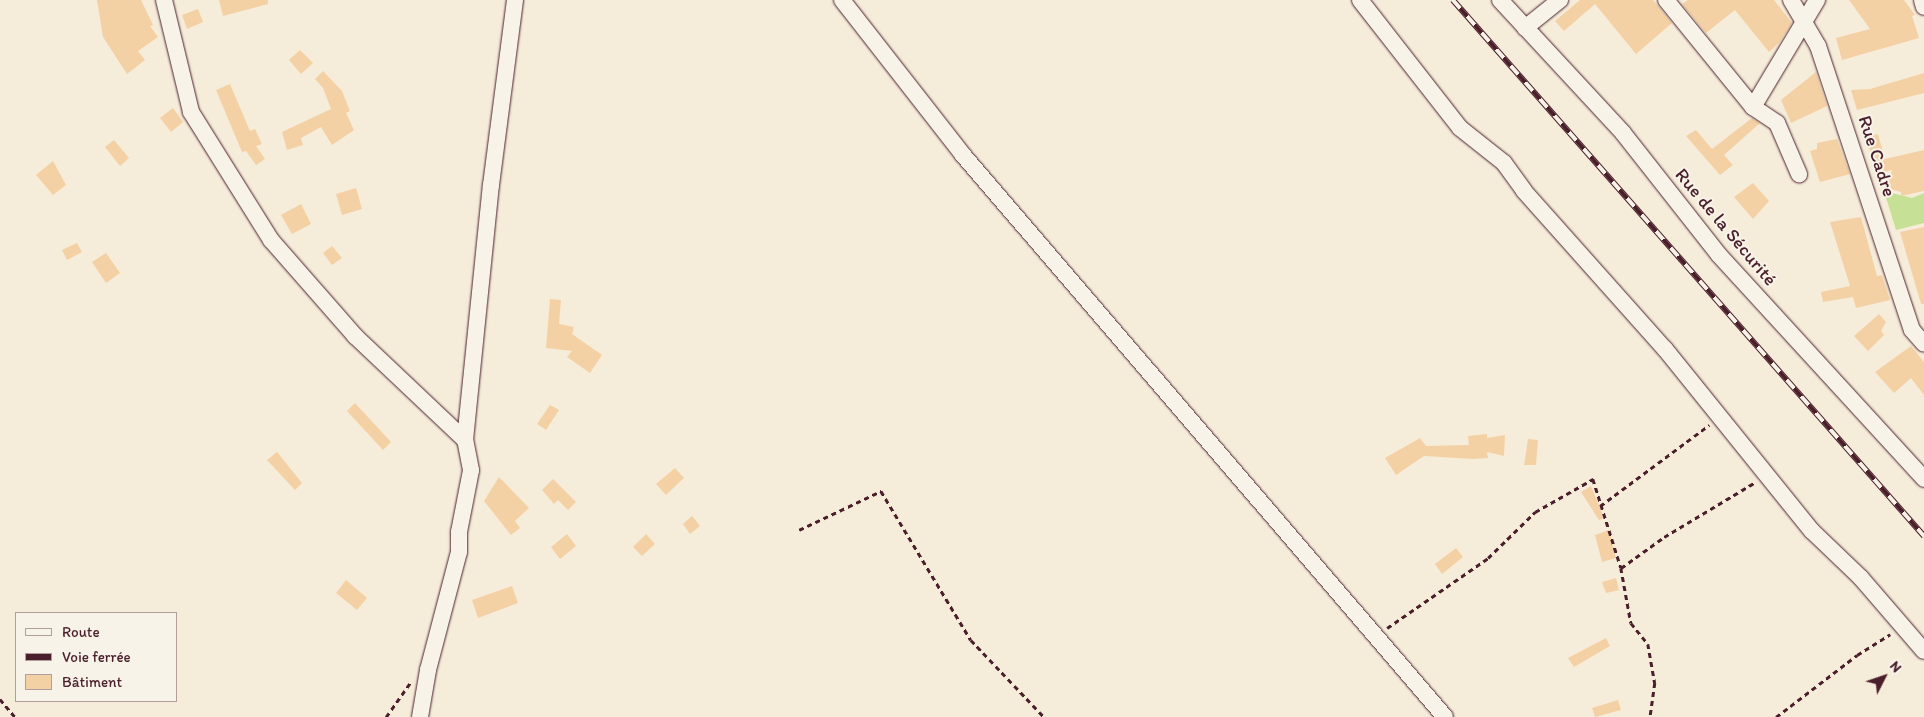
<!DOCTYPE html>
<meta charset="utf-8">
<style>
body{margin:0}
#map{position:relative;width:1924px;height:717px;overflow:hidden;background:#f6ecda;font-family:Itim,sans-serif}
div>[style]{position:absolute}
.green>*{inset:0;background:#c6e096}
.building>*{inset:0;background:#f4d1a4}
.path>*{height:2.5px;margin-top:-1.25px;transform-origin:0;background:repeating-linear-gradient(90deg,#4a1f2b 0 5px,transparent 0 9px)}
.roads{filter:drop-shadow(0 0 1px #4a1f2b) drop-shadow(0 0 1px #4a1f2b)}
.minor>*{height:16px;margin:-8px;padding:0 8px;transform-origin:8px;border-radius:8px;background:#f7f3e8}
.rail>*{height:5.5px;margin-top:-2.75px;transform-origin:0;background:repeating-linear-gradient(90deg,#f7f3e8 0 11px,#4a1f2b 0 22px);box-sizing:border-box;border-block:1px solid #4a1f2b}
span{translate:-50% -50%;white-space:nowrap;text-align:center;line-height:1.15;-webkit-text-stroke:4px #f7f3e8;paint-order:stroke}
.street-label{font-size:19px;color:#4a1f2b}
.legend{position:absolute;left:15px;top:612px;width:162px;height:90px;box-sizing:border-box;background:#f7f3e8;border:1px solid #b29e9c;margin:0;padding:6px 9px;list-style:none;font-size:15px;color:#4a1f2b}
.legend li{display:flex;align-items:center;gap:10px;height:25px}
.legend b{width:25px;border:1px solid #b29e9c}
.north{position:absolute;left:1859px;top:652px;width:50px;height:50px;-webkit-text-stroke:4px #f7f3e8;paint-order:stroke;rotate:49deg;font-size:14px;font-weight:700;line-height:20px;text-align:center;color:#4a1f2b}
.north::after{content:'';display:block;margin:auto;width:18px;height:22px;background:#4a1f2b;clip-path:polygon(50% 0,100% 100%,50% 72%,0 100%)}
</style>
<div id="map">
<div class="green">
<div style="clip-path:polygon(1884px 191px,1912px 198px,1924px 193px,1924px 223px,1896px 230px)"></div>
</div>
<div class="building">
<div style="clip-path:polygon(97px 0,141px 0,153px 25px,150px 26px,158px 37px,138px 51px,145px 60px,127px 74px,103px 37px)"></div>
<div style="clip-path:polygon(219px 0,268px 0,268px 4px,223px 16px)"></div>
<div style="clip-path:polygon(1580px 0,1653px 0,1672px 23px,1636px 54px,1595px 4px,1564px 31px,1555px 21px)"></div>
<div style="clip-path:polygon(1688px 0,1774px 0,1792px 23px,1779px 43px,1769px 52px,1735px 10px,1706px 33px,1682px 4px)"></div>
<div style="clip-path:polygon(1849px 0,1904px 0,1915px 15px,1912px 16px,1919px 38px,1842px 60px,1836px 38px,1870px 29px)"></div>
<div style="clip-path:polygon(198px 9px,203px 22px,187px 29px,182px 15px)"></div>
<div style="clip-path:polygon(300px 50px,313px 63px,301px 74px,289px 60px)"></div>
<div style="clip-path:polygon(323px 71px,342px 91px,350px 111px,346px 113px,354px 130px,332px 145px,321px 127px,301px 138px,303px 145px,287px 150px,282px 132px,331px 109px,323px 88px,315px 79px)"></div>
<div style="clip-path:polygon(1816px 72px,1827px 106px,1791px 123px,1781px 100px)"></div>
<div style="clip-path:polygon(1924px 73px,1924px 93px,1857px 110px,1851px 90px,1870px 89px)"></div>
<div style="clip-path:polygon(230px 84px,250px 131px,255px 129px,262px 144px,256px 146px,265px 159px,256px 165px,246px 151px,242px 152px,216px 90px)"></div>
<div style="clip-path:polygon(173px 108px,183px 122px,171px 132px,160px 118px)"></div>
<div style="clip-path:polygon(1752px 118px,1760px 123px,1724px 155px,1733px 165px,1720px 175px,1686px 136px,1696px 130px,1712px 149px)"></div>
<div style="clip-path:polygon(1878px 134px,1885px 159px,1924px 150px,1924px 191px,1901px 196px,1901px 192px,1886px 188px,1892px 170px,1877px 174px,1866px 137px)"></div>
<div style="clip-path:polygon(1837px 139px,1850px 174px,1820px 182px,1810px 151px,1817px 149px,1817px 143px)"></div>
<div style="clip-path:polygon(114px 140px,129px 158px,120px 166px,105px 147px)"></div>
<div style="clip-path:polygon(53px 161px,66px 185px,53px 195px,36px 175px)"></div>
<div style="clip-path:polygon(1753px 183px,1769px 201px,1753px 219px,1734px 197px)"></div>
<div style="clip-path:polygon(356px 188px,362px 209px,342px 215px,336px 194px)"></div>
<div style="clip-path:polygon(301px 204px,311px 224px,292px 234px,281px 215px)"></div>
<div style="clip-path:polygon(1861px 217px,1877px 276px,1882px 275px,1890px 300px,1856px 308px,1853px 297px,1823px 302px,1821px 292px,1850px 286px,1830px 222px)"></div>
<div style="clip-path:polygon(1924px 227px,1924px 304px,1921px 304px,1900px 232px)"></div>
<div style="clip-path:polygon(77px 243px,82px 252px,67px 260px,62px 250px)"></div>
<div style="clip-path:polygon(332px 246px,342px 258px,332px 265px,323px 253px)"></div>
<div style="clip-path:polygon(106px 253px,120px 273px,106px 283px,92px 262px)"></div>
<div style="clip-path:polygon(550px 299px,561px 300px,559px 324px,574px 327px,572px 334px,602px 355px,590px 373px,567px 357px,572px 351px,546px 348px)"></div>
<div style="clip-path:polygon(1879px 314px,1886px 322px,1881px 331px,1884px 335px,1868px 351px,1854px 336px)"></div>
<div style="clip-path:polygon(1911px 346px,1924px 362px,1924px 395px,1911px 378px,1894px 393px,1875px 372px)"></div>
<div style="clip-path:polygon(355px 403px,391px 442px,383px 450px,347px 411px)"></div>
<div style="clip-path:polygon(550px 405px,559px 410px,546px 430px,537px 424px)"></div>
<div style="clip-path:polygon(1487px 434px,1487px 438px,1505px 435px,1504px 456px,1487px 452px,1488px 458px,1473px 459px,1424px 456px,1396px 475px,1385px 458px,1420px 438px,1426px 446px,1469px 445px,1468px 436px)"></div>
<div style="clip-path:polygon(1528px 439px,1538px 440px,1536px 465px,1524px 465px)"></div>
<div style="clip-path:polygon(277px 452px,302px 483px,295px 490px,267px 460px)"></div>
<div style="clip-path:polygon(675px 468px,684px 478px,666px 495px,656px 484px)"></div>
<div style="clip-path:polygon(499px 477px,529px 508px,515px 521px,520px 528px,511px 535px,484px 501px)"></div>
<div style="clip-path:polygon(553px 479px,576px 502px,568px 510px,558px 500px,554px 504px,542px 490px)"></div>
<div style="clip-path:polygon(1591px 486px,1604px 518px,1599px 520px,1581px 492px)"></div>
<div style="clip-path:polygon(692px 516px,700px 526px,690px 534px,683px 524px)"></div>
<div style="clip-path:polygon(1609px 530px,1616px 558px,1602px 562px,1595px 535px)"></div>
<div style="clip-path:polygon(567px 534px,576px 546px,560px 559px,551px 547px)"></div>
<div style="clip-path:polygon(646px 534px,655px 544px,642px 556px,633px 547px)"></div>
<div style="clip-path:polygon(1456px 548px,1463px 557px,1442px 574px,1435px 564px)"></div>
<div style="clip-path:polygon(1616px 578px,1619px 590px,1606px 593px,1602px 582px)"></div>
<div style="clip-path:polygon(346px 580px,367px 598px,357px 610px,336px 593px)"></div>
<div style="clip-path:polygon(512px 586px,518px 603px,478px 618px,472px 600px)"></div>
<div style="clip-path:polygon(1606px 638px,1610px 646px,1574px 667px,1568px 658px)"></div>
<div style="clip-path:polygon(1618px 700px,1621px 710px,1595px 717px,1592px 708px)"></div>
</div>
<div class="path">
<div style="left:1600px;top:506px;width:136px;rotate:-36.6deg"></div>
<div style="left:799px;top:530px;width:91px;rotate:-25.4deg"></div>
<div style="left:881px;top:491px;width:174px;rotate:58.9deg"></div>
<div style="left:971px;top:640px;width:106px;rotate:46.5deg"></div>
<div style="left:1621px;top:568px;width:53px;rotate:-35.8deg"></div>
<div style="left:1664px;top:537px;width:105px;rotate:-31deg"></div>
<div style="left:1387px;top:628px;width:123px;rotate:-34.7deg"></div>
<div style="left:1488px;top:558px;width:66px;rotate:-44.4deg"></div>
<div style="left:1535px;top:512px;width:67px;rotate:-29.6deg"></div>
<div style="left:1593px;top:479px;width:93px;rotate:72.5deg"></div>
<div style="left:1621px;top:568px;width:56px;rotate:79.7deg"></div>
<div style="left:1631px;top:623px;width:27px;rotate:51deg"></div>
<div style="left:1648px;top:644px;width:40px;rotate:80deg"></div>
<div style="left:1655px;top:683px;width:34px;rotate:98deg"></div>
<div style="left:0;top:699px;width:23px;rotate:50deg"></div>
<div style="left:386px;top:717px;width:42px;rotate:-54.8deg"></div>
<div style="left:1776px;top:717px;width:102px;rotate:-37.4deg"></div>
<div style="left:1857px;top:655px;width:39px;rotate:-32deg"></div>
</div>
<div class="roads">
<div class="minor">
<div style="left:164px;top:0;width:115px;rotate:76.4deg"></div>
<div style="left:191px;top:112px;width:151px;rotate:58deg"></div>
<div style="left:271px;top:240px;width:128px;rotate:48.8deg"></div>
<div style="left:355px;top:336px;width:151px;rotate:43.4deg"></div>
<div style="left:842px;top:0;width:197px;rotate:52deg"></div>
<div style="left:963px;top:155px;width:740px;rotate:49.38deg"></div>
<div style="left:1360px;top:0;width:162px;rotate:52deg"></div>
<div style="left:1460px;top:128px;width:56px;rotate:38.5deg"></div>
<div style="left:1504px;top:163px;width:34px;rotate:54deg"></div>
<div style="left:1524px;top:191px;width:212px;rotate:48.3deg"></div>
<div style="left:1665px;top:349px;width:234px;rotate:51.1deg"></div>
<div style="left:1812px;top:531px;width:68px;rotate:43.8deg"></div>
<div style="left:1861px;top:578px;width:96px;rotate:49.2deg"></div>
<div style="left:1500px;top:0;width:181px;rotate:47.2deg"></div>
<div style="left:1623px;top:133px;width:155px;rotate:51.8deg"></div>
<div style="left:1719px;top:255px;width:304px;rotate:47.5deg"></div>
<div style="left:1666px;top:0;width:138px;rotate:50.9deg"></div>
<div style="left:1753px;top:107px;width:29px;rotate:34deg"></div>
<div style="left:1777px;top:123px;width:56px;rotate:66.7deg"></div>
<div style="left:1791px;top:0;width:53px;rotate:59.6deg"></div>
<div style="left:1818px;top:46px;width:299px;rotate:71.7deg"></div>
<div style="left:1912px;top:330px;width:18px;rotate:49deg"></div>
<div style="left:1922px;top:0;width:7px;rotate:74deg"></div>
<div style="left:1525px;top:28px;width:45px;rotate:-38.7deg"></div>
<div style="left:1753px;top:107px;width:125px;rotate:-59.1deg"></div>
<div style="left:420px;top:717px;width:48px;rotate:-80.3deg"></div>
<div style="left:428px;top:670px;width:122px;rotate:-75.3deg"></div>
<div style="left:459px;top:552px;width:20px;rotate:-90deg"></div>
<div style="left:459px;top:532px;width:63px;rotate:-79deg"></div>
<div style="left:471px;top:470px;width:31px;rotate:-101deg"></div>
<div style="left:465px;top:440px;width:256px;rotate:-84.2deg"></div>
<div style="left:491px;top:185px;width:187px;rotate:-82.6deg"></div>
</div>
</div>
<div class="rail">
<div style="left:1453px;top:0;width:714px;rotate:48.69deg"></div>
</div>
<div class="street-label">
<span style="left:1877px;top:156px;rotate:72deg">Rue Cadre</span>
<span style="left:1726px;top:227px;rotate:50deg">Rue de la Sécurité</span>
</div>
<ul class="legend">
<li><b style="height:6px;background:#f7f3e8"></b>Route</li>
<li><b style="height:6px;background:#4a1f2b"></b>Voie ferrée</li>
<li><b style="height:14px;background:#f4d1a4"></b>Bâtiment</li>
</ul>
<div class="north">N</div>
</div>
